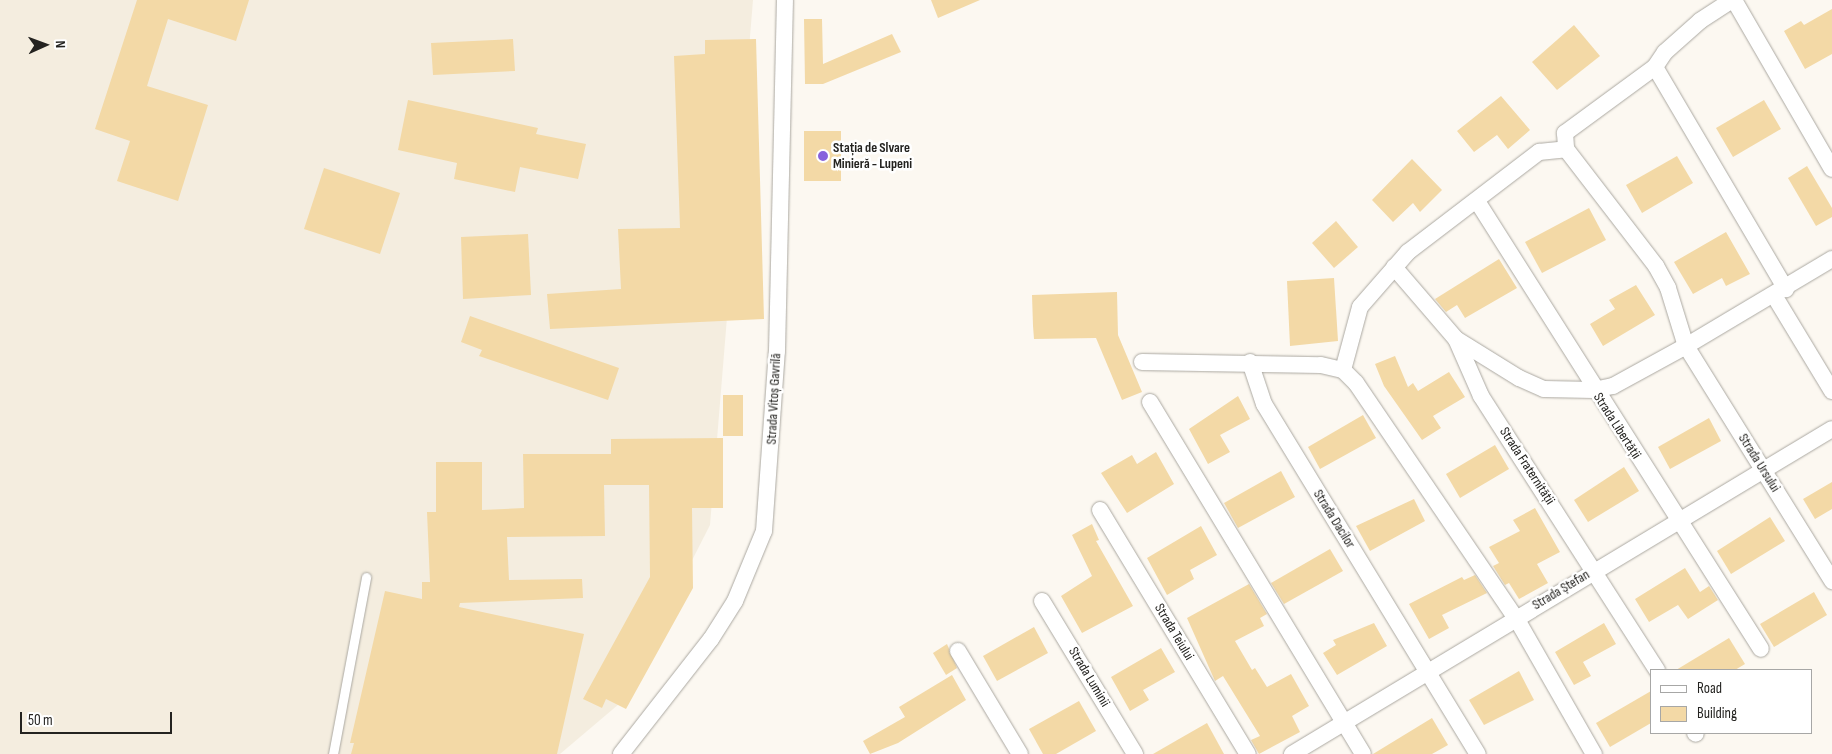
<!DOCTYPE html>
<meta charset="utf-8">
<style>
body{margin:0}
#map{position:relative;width:1832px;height:754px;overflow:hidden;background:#fcf8f1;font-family:"Sofia Sans Condensed",sans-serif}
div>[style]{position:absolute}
.built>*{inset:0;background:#f4eddf}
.building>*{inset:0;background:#f3d9a6}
.roads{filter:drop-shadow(0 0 1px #aba8a1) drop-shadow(0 0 1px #aba8a1)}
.lane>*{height:9px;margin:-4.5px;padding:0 4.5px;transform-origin:4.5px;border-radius:4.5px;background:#fff}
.street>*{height:16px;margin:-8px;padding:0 8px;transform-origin:8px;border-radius:8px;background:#fff}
.dots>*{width:14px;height:14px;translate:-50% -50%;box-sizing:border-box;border:2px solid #fff;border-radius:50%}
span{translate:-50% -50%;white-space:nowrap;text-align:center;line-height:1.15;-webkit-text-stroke:5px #fff;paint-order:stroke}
.poi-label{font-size:14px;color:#242320;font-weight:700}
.left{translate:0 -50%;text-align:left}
.street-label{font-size:14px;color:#242320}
.legend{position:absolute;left:1650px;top:669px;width:162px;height:65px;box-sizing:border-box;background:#fff;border:1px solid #a7a7a6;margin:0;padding:6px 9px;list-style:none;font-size:15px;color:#242320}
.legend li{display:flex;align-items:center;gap:10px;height:25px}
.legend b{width:25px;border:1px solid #a7a7a6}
.north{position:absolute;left:20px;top:20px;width:50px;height:50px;-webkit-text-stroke:4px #fff;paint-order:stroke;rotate:88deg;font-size:14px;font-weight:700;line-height:20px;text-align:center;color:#242320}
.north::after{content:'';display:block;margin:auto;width:18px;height:22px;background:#242320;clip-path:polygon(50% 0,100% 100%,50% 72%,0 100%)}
.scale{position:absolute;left:20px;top:712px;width:152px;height:22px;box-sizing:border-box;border:2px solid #242320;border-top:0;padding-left:6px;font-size:15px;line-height:18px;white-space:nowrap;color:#242320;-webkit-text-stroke:4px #fff;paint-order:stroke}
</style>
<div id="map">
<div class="built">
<div style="clip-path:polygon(0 0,753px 0,710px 525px,619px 704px,560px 754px,0 754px)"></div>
</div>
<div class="building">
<div style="clip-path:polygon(137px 0,249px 0,236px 41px,168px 19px,147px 86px,208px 105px,178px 201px,117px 181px,130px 141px,95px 129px)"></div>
<div style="clip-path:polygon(931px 0,980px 0,938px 18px)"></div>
<div style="clip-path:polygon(1832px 9px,1832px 54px,1805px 69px,1784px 31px,1801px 21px,1804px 25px)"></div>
<div style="clip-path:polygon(804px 19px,822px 19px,823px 64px,892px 34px,901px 52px,823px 84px,805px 84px)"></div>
<div style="clip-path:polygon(1574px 25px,1600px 56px,1557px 90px,1532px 62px)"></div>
<div style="clip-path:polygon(513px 39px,515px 71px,433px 75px,431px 43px)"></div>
<div style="clip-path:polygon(756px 39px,764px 319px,550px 329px,547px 294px,621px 289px,618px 229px,680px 228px,674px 56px,705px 54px,705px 40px)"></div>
<div style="clip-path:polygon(1501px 96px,1530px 130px,1508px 149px,1497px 135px,1474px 152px,1457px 131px)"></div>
<div style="clip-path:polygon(408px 100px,538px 128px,536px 134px,586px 144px,578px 179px,520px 167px,515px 192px,454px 179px,457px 163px,398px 150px)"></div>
<div style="clip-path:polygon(1764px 100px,1781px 129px,1733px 157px,1716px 128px)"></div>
<div style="clip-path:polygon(804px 131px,841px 131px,841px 181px,804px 181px)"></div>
<div style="clip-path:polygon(1677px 156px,1693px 183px,1642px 213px,1626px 185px)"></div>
<div style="clip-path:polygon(1412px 159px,1442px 190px,1420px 212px,1413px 203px,1393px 222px,1372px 200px)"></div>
<div style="clip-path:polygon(1807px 166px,1832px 208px,1832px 217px,1816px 226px,1788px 178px)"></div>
<div style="clip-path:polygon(324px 168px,400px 193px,380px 254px,304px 229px)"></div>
<div style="clip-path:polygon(1589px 208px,1606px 240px,1542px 273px,1525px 242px)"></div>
<div style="clip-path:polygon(1336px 221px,1358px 247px,1334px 268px,1312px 243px)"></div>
<div style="clip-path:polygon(1726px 232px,1750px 274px,1726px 286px,1722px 278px,1693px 294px,1674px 262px)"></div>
<div style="clip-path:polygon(528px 234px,531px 295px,463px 299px,461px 237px)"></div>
<div style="clip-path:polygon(1499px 259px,1517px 288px,1465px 318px,1457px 305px,1446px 312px,1435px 299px)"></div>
<div style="clip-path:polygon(1334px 278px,1338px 341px,1290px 346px,1287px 281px)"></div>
<div style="clip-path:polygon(1636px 285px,1655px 315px,1603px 346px,1590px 324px,1615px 309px,1609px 300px)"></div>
<div style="clip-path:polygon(1117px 292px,1118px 335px,1142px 392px,1122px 400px,1096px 338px,1034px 339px,1033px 326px,1032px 295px)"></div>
<div style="clip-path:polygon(470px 316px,619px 368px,608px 400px,479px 356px,482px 350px,461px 342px)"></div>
<div style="clip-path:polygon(1395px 356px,1408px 387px,1413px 383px,1418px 391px,1449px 372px,1465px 397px,1433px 416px,1441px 428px,1422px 440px,1384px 386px,1375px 364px)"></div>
<div style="clip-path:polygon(723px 395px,743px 395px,743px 436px,723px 436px)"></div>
<div style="clip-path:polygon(1238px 396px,1250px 419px,1220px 435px,1230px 452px,1208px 464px,1189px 429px)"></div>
<div style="clip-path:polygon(1363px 415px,1376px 438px,1320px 469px,1308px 447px)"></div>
<div style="clip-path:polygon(1709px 418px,1721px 441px,1670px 469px,1658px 447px)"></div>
<div style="clip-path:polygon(723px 438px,723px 508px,692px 508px,693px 588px,626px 709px,606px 699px,602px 708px,583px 699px,650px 577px,649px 485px,604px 485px,605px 536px,507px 537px,509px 580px,582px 579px,583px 598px,460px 603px,459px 607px,584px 634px,557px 754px,351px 754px,354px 743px,350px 743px,385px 591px,422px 599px,422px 582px,430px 582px,427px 512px,436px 512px,436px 462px,482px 462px,482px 510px,524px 508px,523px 454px,611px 454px,611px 439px)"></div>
<div style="clip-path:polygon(1495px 445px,1509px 469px,1460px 498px,1446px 474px)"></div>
<div style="clip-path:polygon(1156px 452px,1174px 484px,1127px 513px,1101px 473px,1132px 455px,1137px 464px)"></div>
<div style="clip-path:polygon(1624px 467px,1639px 491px,1588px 522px,1574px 500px)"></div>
<div style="clip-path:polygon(1281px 471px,1295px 497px,1238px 528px,1224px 503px)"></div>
<div style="clip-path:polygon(1832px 482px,1832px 509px,1815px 519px,1803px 499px)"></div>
<div style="clip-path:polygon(1414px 499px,1425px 521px,1370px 551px,1356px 526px)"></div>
<div style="clip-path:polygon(1535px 508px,1560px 552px,1537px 564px,1548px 583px,1519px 599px,1509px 583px,1505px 585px,1493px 566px,1499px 563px,1489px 547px,1520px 531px,1513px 520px)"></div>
<div style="clip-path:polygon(1770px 517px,1785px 541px,1731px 574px,1717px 551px)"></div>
<div style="clip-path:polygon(1092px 524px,1099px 540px,1096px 541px,1133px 606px,1082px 633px,1061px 596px,1092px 576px,1072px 535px)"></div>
<div style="clip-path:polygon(1201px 526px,1217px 555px,1190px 570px,1194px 579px,1167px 595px,1147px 558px)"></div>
<div style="clip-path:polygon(1330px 549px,1343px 571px,1284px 604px,1271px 583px)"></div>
<div style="clip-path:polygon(1685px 568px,1700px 592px,1709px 586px,1718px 600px,1688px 619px,1678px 605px,1649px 622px,1635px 599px)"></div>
<div style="clip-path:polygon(1475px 575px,1487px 593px,1442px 615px,1449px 628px,1429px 639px,1409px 604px,1462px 577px,1464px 580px)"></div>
<div style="clip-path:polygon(1249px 584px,1267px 614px,1260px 618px,1264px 626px,1235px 641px,1252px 670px,1255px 668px,1267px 687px,1291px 674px,1309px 706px,1292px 716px,1300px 732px,1259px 754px,1251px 740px,1260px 736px,1223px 676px,1215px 681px,1187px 618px)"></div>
<div style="clip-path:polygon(1814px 592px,1827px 615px,1774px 647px,1760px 624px)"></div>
<div style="clip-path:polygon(1374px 623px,1387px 646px,1337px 675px,1323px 653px,1336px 645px,1333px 640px)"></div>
<div style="clip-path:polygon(1604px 623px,1616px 644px,1583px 662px,1591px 676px,1574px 685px,1555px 652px)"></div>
<div style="clip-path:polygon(1034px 627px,1048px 653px,997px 681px,983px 656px)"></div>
<div style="clip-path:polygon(1729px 638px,1745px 664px,1735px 670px,1676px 670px)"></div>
<div style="clip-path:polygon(947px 644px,957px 668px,946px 675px,933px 653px)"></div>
<div style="clip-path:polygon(1161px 648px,1175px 672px,1143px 690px,1149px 700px,1130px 711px,1111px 677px)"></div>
<div style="clip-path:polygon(1519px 671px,1534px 700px,1484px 725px,1469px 700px)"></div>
<div style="clip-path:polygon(952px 675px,966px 700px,898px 743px,870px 754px,863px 741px,905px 717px,899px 707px)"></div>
<div style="clip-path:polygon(1651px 691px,1651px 723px,1610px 747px,1596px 723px)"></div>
<div style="clip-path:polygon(1079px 701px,1096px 731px,1056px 754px,1043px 754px,1029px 729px)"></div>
<div style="clip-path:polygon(1432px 718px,1448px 745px,1432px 754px,1373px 754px)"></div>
<div style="clip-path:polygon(1207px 723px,1224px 754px,1153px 754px,1179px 739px)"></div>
</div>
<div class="roads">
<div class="lane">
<div style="left:333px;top:754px;width:180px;rotate:-79.4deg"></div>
</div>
<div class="street">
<div style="left:1732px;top:0;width:38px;rotate:147deg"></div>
<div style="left:1700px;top:21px;width:47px;rotate:138.5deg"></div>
<div style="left:1665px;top:52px;width:18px;rotate:124deg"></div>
<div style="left:1655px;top:67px;width:112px;rotate:143.7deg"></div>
<div style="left:1565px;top:133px;width:16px;rotate:86deg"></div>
<div style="left:1566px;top:149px;width:148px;rotate:52.4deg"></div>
<div style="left:1656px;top:266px;width:25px;rotate:61deg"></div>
<div style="left:1668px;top:288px;width:61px;rotate:72.8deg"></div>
<div style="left:1686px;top:346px;width:277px;rotate:58.1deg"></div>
<div style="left:1734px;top:0;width:195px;rotate:59.9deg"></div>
<div style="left:1655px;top:67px;width:258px;rotate:59.5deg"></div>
<div style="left:1477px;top:201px;width:530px;rotate:57.63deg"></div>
<div style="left:1394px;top:267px;width:95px;rotate:49.3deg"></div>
<div style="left:1456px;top:339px;width:62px;rotate:66.3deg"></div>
<div style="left:1481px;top:396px;width:326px;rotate:57.3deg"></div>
<div style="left:1775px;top:297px;width:110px;rotate:58.8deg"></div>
<div style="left:1456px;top:339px;width:74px;rotate:31.8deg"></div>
<div style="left:1519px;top:378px;width:27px;rotate:24deg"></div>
<div style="left:1544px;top:389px;width:50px;rotate:1.1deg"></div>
<div style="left:1594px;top:390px;width:19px;rotate:-12deg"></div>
<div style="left:1613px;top:386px;width:83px;rotate:-28.7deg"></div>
<div style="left:1686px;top:346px;width:170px;rotate:-30.8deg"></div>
<div style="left:1142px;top:362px;width:179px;rotate:1deg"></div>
<div style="left:1321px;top:365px;width:23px;rotate:13deg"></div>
<div style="left:1343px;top:370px;width:18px;rotate:45deg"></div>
<div style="left:1356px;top:383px;width:284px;rotate:55.8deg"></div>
<div style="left:1516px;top:618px;width:157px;rotate:60.2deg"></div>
<div style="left:1250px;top:362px;width:44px;rotate:71.6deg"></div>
<div style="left:1264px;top:404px;width:410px;rotate:58.6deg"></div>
<div style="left:1343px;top:370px;width:65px;rotate:-74.9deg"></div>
<div style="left:1360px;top:307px;width:73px;rotate:-48.9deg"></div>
<div style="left:1408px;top:252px;width:165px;rotate:-37.4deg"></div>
<div style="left:1539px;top:152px;width:27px;rotate:-6deg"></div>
<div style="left:1150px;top:402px;width:411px;rotate:58.8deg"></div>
<div style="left:1100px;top:510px;width:285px;rotate:58.8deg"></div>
<div style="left:1042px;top:601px;width:179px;rotate:58.7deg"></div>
<div style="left:958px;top:651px;width:120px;rotate:59deg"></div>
<div style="left:1695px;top:733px;width:1px;rotate:45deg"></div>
<div style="left:621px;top:754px;width:146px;rotate:-52deg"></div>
<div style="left:711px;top:639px;width:45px;rotate:-57.7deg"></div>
<div style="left:735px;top:601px;width:76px;rotate:-67.5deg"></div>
<div style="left:764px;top:531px;width:180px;rotate:-85.9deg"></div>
<div style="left:777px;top:351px;width:351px;rotate:-88.7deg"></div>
<div style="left:1292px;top:754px;width:630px;rotate:-31.04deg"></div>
</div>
</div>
<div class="dots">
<div style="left:823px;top:156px;background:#8762dd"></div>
</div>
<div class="poi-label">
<span class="left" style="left:833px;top:156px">Stația de Slvare<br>Minieră - Lupeni</span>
</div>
<div class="street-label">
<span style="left:774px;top:399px;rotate:-87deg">Strada Vitoș Gavrilă</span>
<span style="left:1617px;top:426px;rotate:57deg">Strada Libertății</span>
<span style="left:1759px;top:463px;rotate:58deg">Strada Ursului</span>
<span style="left:1527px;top:466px;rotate:57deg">Strada Fraternității</span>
<span style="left:1334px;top:519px;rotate:58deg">Strada Dacilor</span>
<span style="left:1561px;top:590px;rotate:-31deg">Strada Ștefan</span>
<span style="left:1174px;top:632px;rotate:59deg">Strada Teiului</span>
<span style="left:1089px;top:677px;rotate:59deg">Strada Luminii</span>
</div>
<ul class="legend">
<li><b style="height:6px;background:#fff"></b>Road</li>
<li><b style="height:14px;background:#f3d9a6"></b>Building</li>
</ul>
<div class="north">N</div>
<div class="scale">50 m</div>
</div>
